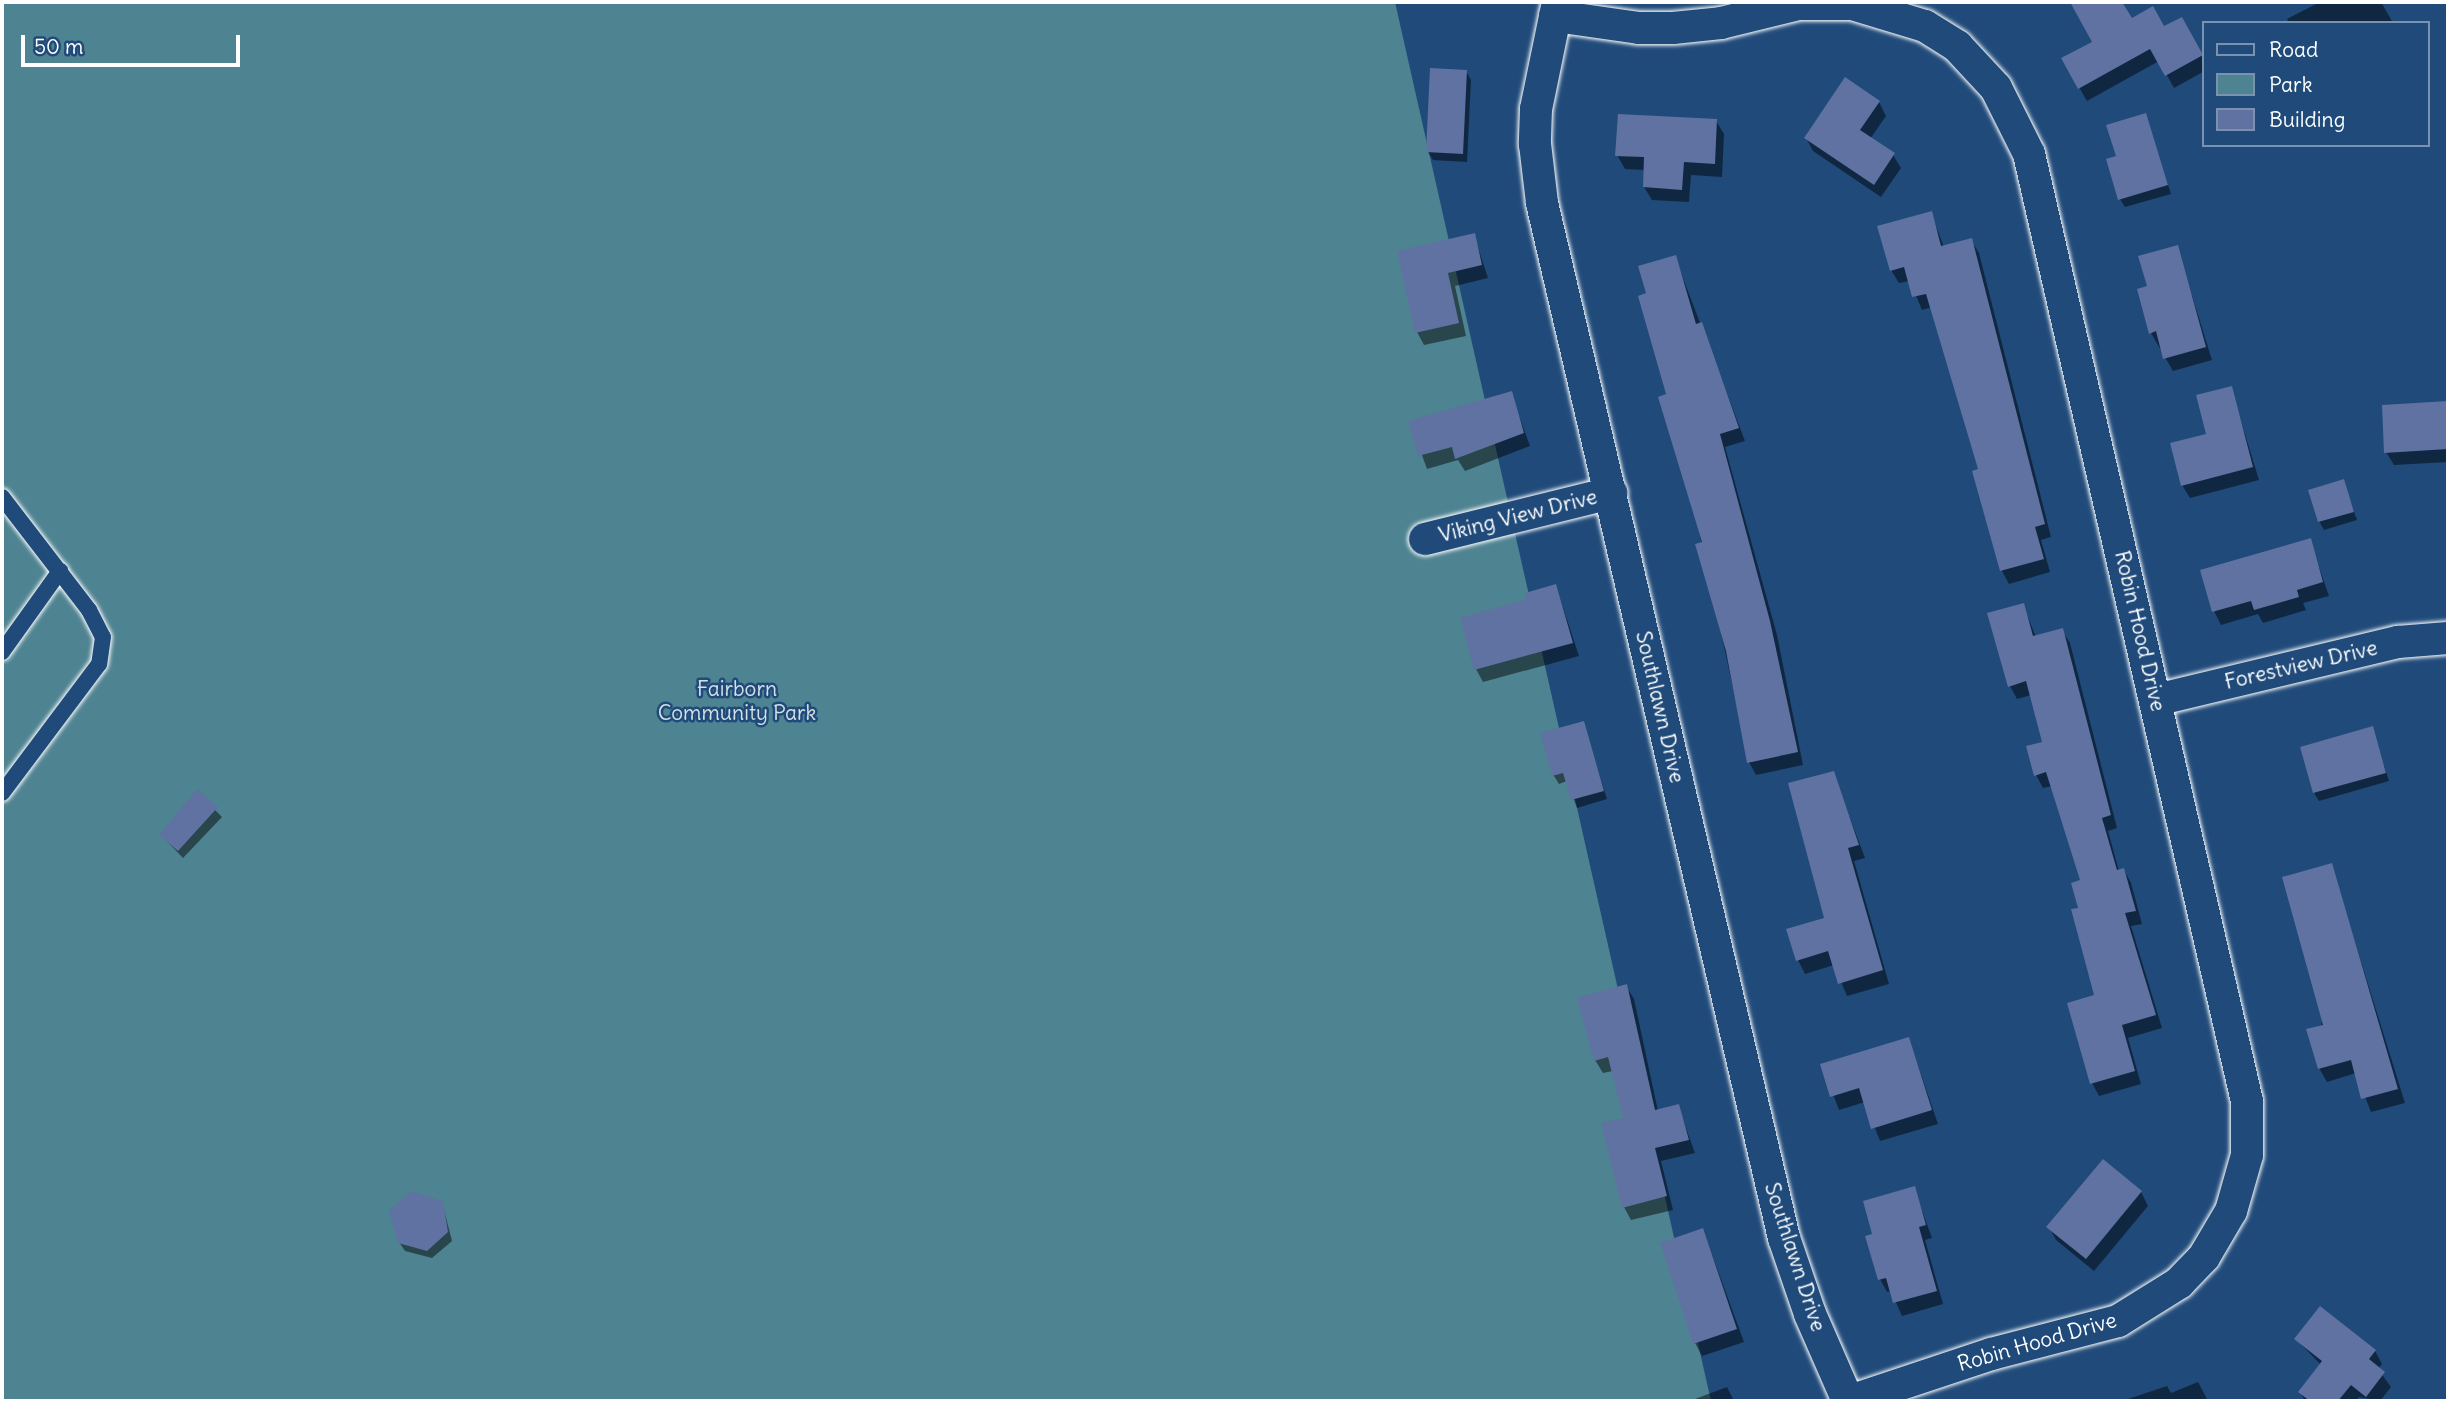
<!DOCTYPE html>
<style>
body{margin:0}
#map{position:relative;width:2450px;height:1403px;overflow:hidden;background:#1f4a7a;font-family:Delius,sans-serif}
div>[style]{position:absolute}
.green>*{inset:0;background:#4e8391}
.shadow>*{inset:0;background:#0007}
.building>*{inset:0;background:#5f72a2}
.roads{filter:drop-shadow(0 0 2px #fff) drop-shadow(0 0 2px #fff)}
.lane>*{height:16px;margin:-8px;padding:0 8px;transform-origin:8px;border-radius:8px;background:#1f4a7a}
.street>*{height:32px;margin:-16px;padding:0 16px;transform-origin:16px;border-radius:16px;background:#1f4a7a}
span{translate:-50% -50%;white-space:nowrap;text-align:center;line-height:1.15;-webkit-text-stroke:5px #1f4a7a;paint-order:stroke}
.street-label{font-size:21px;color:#fff}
.park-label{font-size:21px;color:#d3e0e4}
.frame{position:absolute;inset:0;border:4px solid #fff;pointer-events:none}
.legend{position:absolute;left:2202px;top:21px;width:228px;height:126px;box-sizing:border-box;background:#1f4a7a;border:2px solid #7992af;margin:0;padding:9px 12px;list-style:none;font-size:21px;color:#fff}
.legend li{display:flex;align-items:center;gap:14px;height:35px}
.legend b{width:35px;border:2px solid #7992af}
.scale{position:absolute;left:21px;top:35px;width:219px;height:32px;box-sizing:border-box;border:4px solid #fff;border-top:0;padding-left:9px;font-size:21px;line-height:24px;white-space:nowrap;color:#fff;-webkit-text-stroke:5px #1f4a7a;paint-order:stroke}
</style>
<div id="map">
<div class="green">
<div style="clip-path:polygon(2px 2px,1395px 2px,1711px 1401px,2px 1401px)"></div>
</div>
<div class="shadow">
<div style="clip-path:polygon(2072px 2px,2121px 2px,2131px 21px,2164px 29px,2181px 19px,2203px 58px,2203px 72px,2174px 88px,2159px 61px,2087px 101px,2063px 59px,2094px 42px)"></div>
<div style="clip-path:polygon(2320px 2px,2381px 2px,2393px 23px,2289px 23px,2287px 19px)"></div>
<div style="clip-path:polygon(1466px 71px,1471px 80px,1467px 162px,1433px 160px,1428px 152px)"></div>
<div style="clip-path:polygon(1879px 102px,1886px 116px,1870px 139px,1893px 155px,1901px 168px,1881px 197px,1813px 151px,1806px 138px)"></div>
<div style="clip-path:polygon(2145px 115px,2171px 194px,2125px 207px,2120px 199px,2118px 158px)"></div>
<div style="clip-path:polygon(1716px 121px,1724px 134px,1722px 177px,1691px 175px,1689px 202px,1652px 200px,1644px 187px,1645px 170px,1625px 169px,1617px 155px)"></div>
<div style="clip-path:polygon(1931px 213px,1944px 247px,1971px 240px,1979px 253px,2051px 537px,2041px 540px,2050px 572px,2009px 584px,2002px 571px,1974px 472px,1980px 470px,1932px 307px,1922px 310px,1910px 281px,1899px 283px,1891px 270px)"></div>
<div style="clip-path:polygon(1474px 235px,1488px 278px,1455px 286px,1466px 336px,1424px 345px,1417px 332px,1399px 252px)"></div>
<div style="clip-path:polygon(2177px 247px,2212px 360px,2173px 371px,2151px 333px,2149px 287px)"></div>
<div style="clip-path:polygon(1675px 257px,1745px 441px,1725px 447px,1777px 635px,1803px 765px,1756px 775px,1749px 762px,1648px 295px)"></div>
<div style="clip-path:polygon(2231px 388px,2259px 480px,2190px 498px,2182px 485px)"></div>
<div style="clip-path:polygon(1511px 394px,1530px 446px,1465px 471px,1458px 460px,1427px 469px,1410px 422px)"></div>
<div style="clip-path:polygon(2448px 403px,2448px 462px,2394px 465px,2386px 452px,2383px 407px)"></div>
<div style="clip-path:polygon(2343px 481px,2357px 520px,2324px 530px,2319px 521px)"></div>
<div style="clip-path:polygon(2310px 541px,2329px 596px,2303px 603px,2306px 610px,2263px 623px,2258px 614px,2221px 625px,2214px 611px)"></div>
<div style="clip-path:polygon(1556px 586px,1579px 656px,1483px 682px,1476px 669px,1529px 600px)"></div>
<div style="clip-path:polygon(2023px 605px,2036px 637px,2062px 630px,2070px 643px,2117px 828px,2108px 831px,2119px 871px,2124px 870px,2131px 883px,2142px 924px,2131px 926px,2162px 1028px,2128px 1038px,2141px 1084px,2099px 1096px,2092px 1083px,2096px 996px,2083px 881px,2052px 786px,2043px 788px,2036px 775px,2044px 744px,2031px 695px,2017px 699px,2010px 686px)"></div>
<div style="clip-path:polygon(1583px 723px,1607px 799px,1577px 808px,1567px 781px,1559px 784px,1554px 776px,1543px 735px)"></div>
<div style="clip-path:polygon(2372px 728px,2389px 781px,2319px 801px,2314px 793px)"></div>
<div style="clip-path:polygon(1833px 773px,1865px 858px,1854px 861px,1889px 984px,1847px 996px,1834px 965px,1805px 974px,1798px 960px,1826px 919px)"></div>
<div style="clip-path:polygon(197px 792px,222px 817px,183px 858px,161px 835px)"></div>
<div style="clip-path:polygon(2331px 865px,2405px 1103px,2371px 1112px,2356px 1073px,2327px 1082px,2319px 1068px)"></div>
<div style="clip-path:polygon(1626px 986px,1634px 999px,1658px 1111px,1678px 1106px,1695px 1153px,1661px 1161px,1673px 1210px,1631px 1220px,1624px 1207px,1625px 1119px,1613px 1071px,1603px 1073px,1595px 1060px)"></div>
<div style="clip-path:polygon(1909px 1039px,1938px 1124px,1880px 1141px,1865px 1102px,1839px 1110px,1822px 1065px)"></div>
<div style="clip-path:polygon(1914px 1188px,1932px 1238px,1925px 1240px,1943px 1304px,1902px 1316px,1891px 1291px,1887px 1292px,1880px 1279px,1875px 1235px)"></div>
<div style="clip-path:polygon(2141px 1192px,2148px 1206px,2094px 1271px,2056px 1240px,2049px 1227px)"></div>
<div style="clip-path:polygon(442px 1202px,452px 1241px,432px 1258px,405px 1251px,399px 1242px)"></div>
<div style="clip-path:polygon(1703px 1230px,1744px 1342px,1702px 1356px,1695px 1343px)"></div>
<div style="clip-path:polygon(2296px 1339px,2375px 1351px,2382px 1364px,2378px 1369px,2391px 1387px,2380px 1401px,2359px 1397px,2356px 1401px,2305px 1401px,2300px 1392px,2321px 1365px)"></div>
<div style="clip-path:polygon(2198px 1382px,2208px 1401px,2122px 1401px,2167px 1386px,2171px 1393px)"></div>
<div style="clip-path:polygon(1727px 1387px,1734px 1401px,1696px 1401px,1695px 1399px)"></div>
</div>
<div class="building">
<div style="clip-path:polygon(2070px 2px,2122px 2px,2132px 18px,2153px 6px,2164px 26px,2182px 17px,2203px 55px,2165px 76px,2150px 49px,2078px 89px,2061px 58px,2092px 42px)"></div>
<div style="clip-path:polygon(1430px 68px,1467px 70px,1463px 154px,1426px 152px)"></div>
<div style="clip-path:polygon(1845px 77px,1880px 101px,1860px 130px,1895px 153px,1874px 185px,1804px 138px)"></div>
<div style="clip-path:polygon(2146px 113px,2168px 185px,2118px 200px,2106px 159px,2116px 156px,2106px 125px)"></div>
<div style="clip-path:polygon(1618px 114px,1717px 119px,1715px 164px,1684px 162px,1682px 190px,1643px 187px,1644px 157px,1615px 156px)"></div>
<div style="clip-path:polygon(1932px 211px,1941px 246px,1972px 238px,2045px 524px,2035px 527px,2044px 559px,2000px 571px,1972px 471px,1978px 469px,1926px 294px,1912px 297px,1904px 267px,1890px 271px,1877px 226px)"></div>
<div style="clip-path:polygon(1475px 233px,1482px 265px,1448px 273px,1459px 323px,1415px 333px,1397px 251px)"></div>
<div style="clip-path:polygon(2178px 245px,2206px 347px,2163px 359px,2156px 331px,2149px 334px,2137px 289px,2147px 286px,2138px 256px)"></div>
<div style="clip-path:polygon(1676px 255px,1696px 324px,1702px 322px,1739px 428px,1720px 434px,1770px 621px,1798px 752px,1747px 763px,1726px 651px,1695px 544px,1702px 542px,1658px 397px,1666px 394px,1638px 296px,1646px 293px,1638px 266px)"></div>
<div style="clip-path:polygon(2232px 386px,2253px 467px,2181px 486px,2170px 443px,2206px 434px,2196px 395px)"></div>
<div style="clip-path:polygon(1512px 391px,1524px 433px,1455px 459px,1452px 447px,1418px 456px,1408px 421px)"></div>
<div style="clip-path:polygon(2448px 401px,2448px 449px,2384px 453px,2382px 405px)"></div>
<div style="clip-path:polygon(2344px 479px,2354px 512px,2318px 522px,2308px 490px)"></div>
<div style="clip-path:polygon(2311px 538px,2323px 582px,2297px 590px,2299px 597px,2254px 610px,2251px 601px,2212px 612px,2200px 570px)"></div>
<div style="clip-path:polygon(1556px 584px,1573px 643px,1474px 670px,1460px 618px,1527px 599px,1525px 593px)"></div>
<div style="clip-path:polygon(2024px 603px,2033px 636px,2063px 628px,2111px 815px,2102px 818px,2117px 870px,2124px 868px,2136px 911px,2125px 913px,2156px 1015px,2122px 1025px,2135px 1071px,2090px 1084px,2067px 1003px,2094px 995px,2071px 909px,2078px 908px,2071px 883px,2080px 880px,2046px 772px,2034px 776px,2026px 746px,2042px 742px,2026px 681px,2008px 687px,1987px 613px)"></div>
<div style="clip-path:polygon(1584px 721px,1604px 791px,1571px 800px,1563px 773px,1552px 776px,1540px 733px)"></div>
<div style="clip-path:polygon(2373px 726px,2386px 773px,2313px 793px,2300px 747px)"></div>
<div style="clip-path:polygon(1834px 771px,1859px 845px,1848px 848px,1883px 970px,1838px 984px,1828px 951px,1796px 961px,1786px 929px,1824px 918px,1788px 783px)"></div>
<div style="clip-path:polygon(197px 789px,218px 807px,178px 851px,159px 835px)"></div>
<div style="clip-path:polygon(2332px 863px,2398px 1089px,2361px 1099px,2351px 1060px,2318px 1069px,2306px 1029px,2323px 1025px,2282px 877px)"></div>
<div style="clip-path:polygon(1627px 984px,1655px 1110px,1679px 1104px,1689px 1140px,1655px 1148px,1667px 1196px,1622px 1208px,1601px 1123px,1623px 1118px,1608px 1057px,1594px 1061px,1577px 998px)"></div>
<div style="clip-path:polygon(1909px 1037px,1932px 1110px,1871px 1129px,1859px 1088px,1830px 1097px,1820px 1064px)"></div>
<div style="clip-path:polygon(2103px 1159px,2142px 1191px,2086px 1259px,2046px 1227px)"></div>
<div style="clip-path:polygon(1915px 1186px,1926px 1225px,1919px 1227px,1937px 1291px,1893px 1303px,1886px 1278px,1878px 1280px,1865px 1236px,1872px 1234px,1863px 1201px)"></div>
<div style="clip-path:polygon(411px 1191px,443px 1201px,448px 1232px,427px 1251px,398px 1243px,389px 1211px)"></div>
<div style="clip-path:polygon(1703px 1228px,1737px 1329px,1693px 1344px,1660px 1243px)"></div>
<div style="clip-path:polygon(2320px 1306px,2376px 1350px,2369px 1359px,2385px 1372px,2366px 1397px,2351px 1385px,2338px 1401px,2310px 1401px,2298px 1392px,2322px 1361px,2294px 1339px)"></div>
</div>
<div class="roads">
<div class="lane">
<div style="left:2px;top:497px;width:143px;rotate:52.4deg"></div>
<div style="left:89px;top:610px;width:30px;rotate:63deg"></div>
<div style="left:103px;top:637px;width:27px;rotate:98deg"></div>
<div style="left:99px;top:664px;width:161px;rotate:126.9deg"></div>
<div style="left:2px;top:652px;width:100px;rotate:-54.4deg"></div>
</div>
<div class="street">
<div style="left:1558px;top:2px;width:109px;rotate:101.6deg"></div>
<div style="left:1536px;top:109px;width:35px;rotate:92deg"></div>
<div style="left:1535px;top:144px;width:59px;rotate:83.2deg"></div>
<div style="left:1542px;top:203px;width:1063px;rotate:76.84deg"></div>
<div style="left:1784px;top:1238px;width:80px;rotate:71.1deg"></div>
<div style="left:1810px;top:1314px;width:95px;rotate:66.4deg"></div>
<div style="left:1555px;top:16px;width:85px;rotate:8.1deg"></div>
<div style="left:1639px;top:28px;width:34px"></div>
<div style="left:1673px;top:28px;width:48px;rotate:-5.9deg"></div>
<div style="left:1721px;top:23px;width:80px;rotate:-13.7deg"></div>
<div style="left:1799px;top:4px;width:53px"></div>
<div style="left:1852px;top:4px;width:76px;rotate:16.8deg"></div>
<div style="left:1925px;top:26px;width:38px;rotate:32deg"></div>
<div style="left:1957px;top:46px;width:57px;rotate:47.1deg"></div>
<div style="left:1996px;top:88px;width:74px;rotate:63.4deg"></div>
<div style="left:2029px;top:154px;width:972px;rotate:77.04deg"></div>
<div style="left:2247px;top:1101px;width:54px;rotate:90deg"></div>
<div style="left:2247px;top:1155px;width:58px;rotate:105.9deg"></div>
<div style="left:2231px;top:1211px;width:53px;rotate:120.4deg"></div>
<div style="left:2204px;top:1257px;width:36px;rotate:134deg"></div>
<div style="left:2179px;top:1283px;width:72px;rotate:148.1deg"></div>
<div style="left:2118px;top:1321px;width:131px;rotate:165.4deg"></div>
<div style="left:1991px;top:1354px;width:149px;rotate:161.6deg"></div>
<div style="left:1425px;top:539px;width:192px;rotate:-13.9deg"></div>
<div style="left:2156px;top:700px;width:249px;rotate:-13.5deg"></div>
<div style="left:2398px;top:642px;width:50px;rotate:-4.6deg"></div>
</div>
</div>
<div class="street-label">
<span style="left:1518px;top:516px;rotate:-14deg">Viking View Drive</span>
<span style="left:2140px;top:631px;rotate:77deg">Robin Hood Drive</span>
<span style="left:2301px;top:665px;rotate:-13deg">Forestview Drive</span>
<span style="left:1660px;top:707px;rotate:77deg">Southlawn Drive</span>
<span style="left:1795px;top:1257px;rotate:72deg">Southlawn Drive</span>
<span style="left:2037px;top:1342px;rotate:-16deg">Robin Hood Drive</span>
</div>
<div class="park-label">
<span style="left:737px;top:701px">Fairborn<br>Community Park</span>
</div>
<div class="frame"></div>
<ul class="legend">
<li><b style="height:9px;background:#1f4a7a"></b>Road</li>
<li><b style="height:19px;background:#4e8391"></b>Park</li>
<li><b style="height:19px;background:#5f72a2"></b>Building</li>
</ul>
<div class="scale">50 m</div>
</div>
